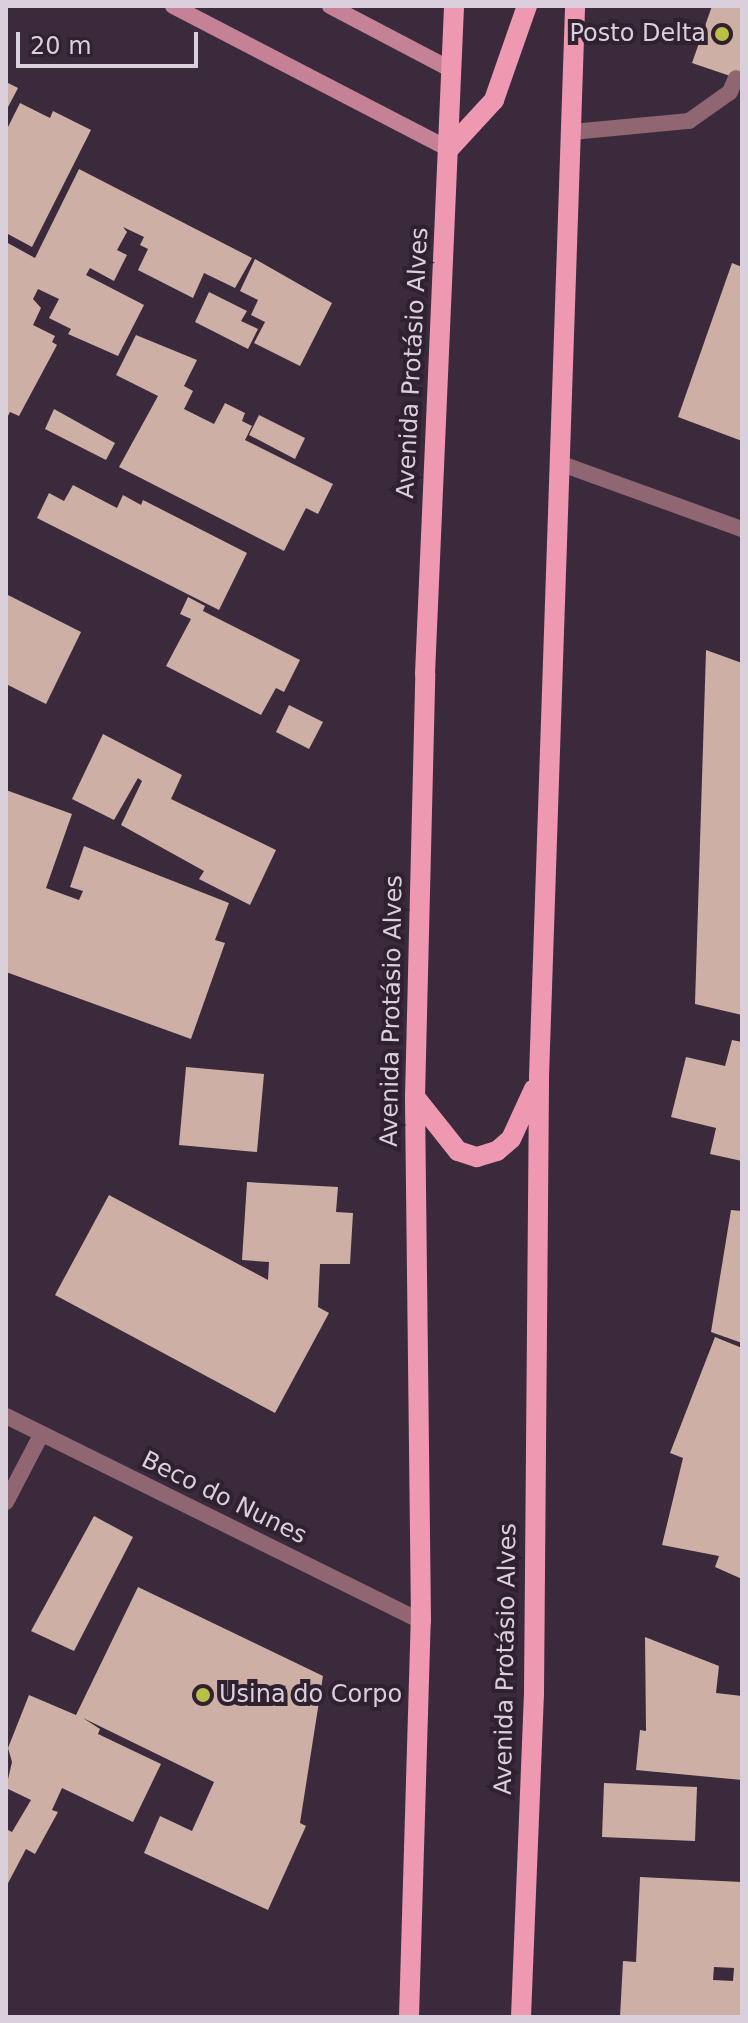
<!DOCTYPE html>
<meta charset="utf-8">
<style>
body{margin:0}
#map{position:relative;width:748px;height:2023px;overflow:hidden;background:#3a2a3b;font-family:"DejaVu Sans",sans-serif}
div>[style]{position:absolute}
.building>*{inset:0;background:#cdafa6}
.lane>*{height:16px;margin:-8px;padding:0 8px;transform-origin:8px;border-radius:8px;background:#906672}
.street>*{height:16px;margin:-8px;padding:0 8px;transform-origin:8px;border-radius:8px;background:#906672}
.secondary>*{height:16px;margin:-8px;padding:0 8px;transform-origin:8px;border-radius:8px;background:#c58296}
.primary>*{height:20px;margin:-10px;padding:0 10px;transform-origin:10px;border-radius:10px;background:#ef98b2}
.dots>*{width:22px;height:22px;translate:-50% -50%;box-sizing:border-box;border:4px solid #302131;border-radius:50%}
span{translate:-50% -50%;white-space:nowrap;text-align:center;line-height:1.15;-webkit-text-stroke:8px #302131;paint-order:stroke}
.poi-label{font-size:24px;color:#dad0db}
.right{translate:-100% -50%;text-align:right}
.left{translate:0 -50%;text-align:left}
.street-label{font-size:24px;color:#dad0db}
.frame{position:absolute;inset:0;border:8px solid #dad0db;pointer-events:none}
.scale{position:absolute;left:16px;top:32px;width:182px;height:36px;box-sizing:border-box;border:4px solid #dad0db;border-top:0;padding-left:10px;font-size:24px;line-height:28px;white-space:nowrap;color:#dad0db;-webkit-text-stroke:6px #302131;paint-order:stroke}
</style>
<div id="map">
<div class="building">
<div style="clip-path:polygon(712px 6px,742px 6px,742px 80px,692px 63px)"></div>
<div style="clip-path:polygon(6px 82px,18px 88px,6px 111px)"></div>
<div style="clip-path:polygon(20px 103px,50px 118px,53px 111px,91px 130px,32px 247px,6px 233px,6px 131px)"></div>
<div style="clip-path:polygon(79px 169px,252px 258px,235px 288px,204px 273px,193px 298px,138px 270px,148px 249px,140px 245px,144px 237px,123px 227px,127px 232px,117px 250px,127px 255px,114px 281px,90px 268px,86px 275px,144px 305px,118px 356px,68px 334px,71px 329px,49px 318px,59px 299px,38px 289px,33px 299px,41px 308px,33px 325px,55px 336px,52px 342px,57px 345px,19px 416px,10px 412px,6px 420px,6px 242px,35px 258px)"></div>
<div style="clip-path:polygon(255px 259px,332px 303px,300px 366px,254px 343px,265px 322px,251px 315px,258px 300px,240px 291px)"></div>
<div style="clip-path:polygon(732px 263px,742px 267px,742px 441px,678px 417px)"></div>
<div style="clip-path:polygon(209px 292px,247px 311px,241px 321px,258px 329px,248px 349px,195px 322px)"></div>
<div style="clip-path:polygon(136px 335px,197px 360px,184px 386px,193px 391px,184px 409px,214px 424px,225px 403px,245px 413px,242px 421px,252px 426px,245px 440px,333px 484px,318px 514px,306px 508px,284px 551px,119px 467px,158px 396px,116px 375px)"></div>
<div style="clip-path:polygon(54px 409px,115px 443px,106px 460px,45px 429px)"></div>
<div style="clip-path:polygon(259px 415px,305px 438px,295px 459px,249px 435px)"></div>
<div style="clip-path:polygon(73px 485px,117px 508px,123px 495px,141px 505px,143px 500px,247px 553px,219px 610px,37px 518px,49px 493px,64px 501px)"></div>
<div style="clip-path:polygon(6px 594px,81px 632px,46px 704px,6px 684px)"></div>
<div style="clip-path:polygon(188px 597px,205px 606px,203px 611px,300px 660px,284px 692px,276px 688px,261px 715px,166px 666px,191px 619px,180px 614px)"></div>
<div style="clip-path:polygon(706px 650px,742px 663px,742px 1015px,695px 1004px)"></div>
<div style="clip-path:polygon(289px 705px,323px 722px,309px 749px,276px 732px)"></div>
<div style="clip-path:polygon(103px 734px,182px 775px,171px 799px,276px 850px,250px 905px,199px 879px,204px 871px,121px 825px,142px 781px,138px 778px,114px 820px,72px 799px)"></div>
<div style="clip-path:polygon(6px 790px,72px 814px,46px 888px,79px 900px,83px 891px,70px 887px,84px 846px,229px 903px,215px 940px,225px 943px,191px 1039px,6px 972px)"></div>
<div style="clip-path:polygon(732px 1040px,742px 1042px,742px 1161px,710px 1154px,716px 1128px,671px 1117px,686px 1057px,725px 1066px)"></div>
<div style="clip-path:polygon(186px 1067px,264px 1074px,257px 1152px,179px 1145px)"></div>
<div style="clip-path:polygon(247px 1182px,338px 1187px,336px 1212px,353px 1213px,350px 1264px,320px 1264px,318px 1307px,329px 1313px,275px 1413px,55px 1295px,109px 1195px,268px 1280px,269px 1262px,242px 1260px)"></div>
<div style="clip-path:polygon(731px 1210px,742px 1211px,742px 1343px,711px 1332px)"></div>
<div style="clip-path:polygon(715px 1337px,742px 1348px,742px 1579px,715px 1567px,719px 1556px,662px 1545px,683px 1458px,670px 1453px)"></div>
<div style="clip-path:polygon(94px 1516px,133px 1537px,74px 1651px,31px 1631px)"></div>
<div style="clip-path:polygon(138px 1587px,323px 1676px,300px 1823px,306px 1826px,268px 1910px,144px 1853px,160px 1816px,192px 1831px,214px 1782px,83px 1718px,100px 1729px,98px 1734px,161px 1764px,133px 1822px,62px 1788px,52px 1810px,58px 1812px,35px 1854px,26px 1849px,6px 1887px,6px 1829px,12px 1832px,31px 1800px,6px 1788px,12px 1762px,8px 1748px,29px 1695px,76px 1715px)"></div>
<div style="clip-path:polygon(645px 1637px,719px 1666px,716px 1693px,742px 1696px,742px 1780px,636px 1770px,640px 1730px,646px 1731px)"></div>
<div style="clip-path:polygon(604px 1783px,697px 1787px,695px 1841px,602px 1837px)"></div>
<div style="clip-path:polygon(evenodd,640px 1877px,742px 1882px,742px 2017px,620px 2017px,623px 1961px,636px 1962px,640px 1877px,714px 1967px,734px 1968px,733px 1981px,713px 1980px,714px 1967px)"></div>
</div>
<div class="lane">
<div style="left:572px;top:132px;width:118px;rotate:-5.4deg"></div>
<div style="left:689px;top:121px;width:50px;rotate:-35.3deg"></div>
<div style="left:730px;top:92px;width:15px;rotate:-67deg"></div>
</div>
<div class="street">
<div style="left:562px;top:464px;width:191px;rotate:19.9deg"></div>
<div style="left:6px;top:1416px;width:463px;rotate:26.3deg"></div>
<div style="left:6px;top:1502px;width:76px;rotate:-62.4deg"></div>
</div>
<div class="secondary">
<div style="left:173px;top:6px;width:311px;rotate:27.4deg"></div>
<div style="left:330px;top:6px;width:138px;rotate:27.7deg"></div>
</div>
<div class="primary">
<div style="left:449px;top:149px;width:67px;rotate:-47.4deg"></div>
<div style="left:494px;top:100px;width:100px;rotate:-70.7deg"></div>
<div style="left:415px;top:1097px;width:69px;rotate:51.5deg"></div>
<div style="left:458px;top:1151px;width:20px;rotate:18deg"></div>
<div style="left:477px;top:1157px;width:21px;rotate:-17deg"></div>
<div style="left:497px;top:1151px;width:18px;rotate:-41deg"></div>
<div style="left:511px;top:1139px;width:55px;rotate:-65.3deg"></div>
<div style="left:409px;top:2017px;width:396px;rotate:-88.3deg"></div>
<div style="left:421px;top:1621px;width:524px;rotate:-90.66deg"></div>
<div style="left:415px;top:1097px;width:423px;rotate:-88.6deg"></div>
<div style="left:425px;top:674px;width:669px;rotate:-87.51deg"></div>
<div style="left:521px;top:2017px;width:324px;rotate:-87.7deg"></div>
<div style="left:534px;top:1693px;width:616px;rotate:-89.53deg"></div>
<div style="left:539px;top:1077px;width:1072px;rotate:-88.07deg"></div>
</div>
<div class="dots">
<div style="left:722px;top:34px;background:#b9c046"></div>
<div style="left:203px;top:1695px;background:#b9c046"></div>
</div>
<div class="poi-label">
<span class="right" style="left:706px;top:34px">Posto Delta</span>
<span class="left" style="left:219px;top:1695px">Usina do Corpo</span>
</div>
<div class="street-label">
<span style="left:413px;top:363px;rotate:-87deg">Avenida Protásio Alves</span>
<span style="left:392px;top:1011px;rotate:-89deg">Avenida Protásio Alves</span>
<span style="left:224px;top:1498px;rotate:26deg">Beco do Nunes</span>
<span style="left:506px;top:1659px;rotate:-89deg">Avenida Protásio Alves</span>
</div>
<div class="frame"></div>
<div class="scale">20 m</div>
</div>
